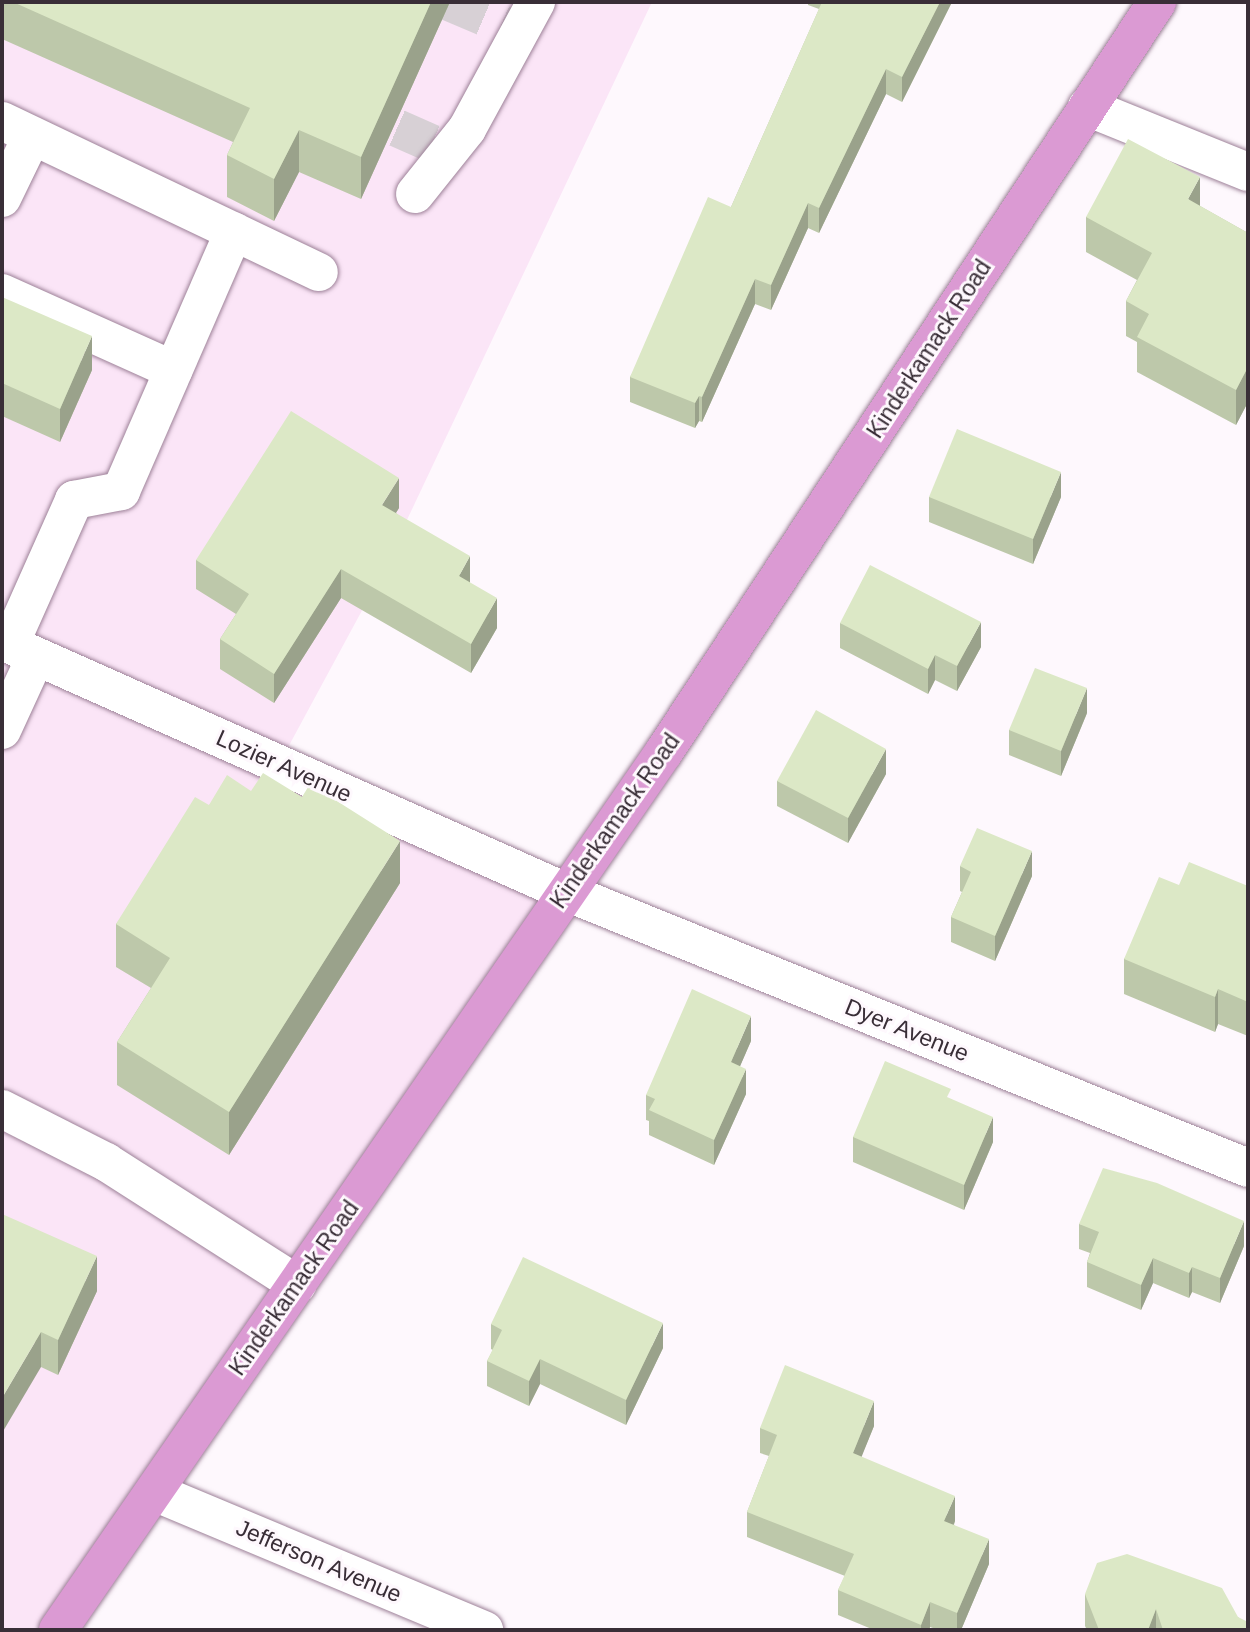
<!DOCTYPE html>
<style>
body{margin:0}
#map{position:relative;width:1250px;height:1632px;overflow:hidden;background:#fef8fd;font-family:Helvetica,sans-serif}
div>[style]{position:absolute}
.built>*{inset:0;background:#fbe5f7}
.minor-tunnel>*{height:38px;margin-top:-19px;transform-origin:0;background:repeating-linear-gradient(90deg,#d7d0d5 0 38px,transparent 0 57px)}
.roads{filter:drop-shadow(0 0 2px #9d8198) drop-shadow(0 0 2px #9d8198)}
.minor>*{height:38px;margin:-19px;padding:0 19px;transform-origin:19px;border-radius:19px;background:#fff}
.major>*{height:38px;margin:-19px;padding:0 19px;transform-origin:19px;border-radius:19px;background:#db9ad3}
.wall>*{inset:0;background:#bdc8aa}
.shaded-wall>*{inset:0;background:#9aa28b}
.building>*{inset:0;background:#dce8c6}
span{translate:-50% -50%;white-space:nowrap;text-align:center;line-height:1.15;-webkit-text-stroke:6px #fef8fd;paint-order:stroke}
.street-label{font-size:23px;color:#392e37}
.frame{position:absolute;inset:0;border:4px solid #392e37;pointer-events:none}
</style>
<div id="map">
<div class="built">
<div style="clip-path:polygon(2px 2px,652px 2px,379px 579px,279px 764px,566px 892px,58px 1630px,2px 1630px)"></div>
</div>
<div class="minor-tunnel">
<div style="left:449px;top:2px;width:77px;rotate:22.9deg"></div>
<div style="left:345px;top:105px;width:114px;rotate:23.9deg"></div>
</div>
<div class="roads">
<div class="minor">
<div style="left:1087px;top:107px;width:174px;rotate:22deg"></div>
<div style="left:2px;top:121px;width:351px;rotate:25.5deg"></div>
<div style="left:415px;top:194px;width:83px;rotate:-51.3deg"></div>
<div style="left:467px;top:129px;width:145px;rotate:-61.5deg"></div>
<div style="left:2px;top:198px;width:69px;rotate:-64.2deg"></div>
<div style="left:2px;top:293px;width:188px;rotate:24.2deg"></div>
<div style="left:2px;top:641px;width:617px;rotate:23.99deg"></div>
<div style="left:566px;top:892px;width:736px;rotate:22.03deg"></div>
<div style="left:10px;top:644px;width:158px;rotate:-66deg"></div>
<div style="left:74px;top:500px;width:48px;rotate:-10.8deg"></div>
<div style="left:121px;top:491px;width:283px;rotate:-66.5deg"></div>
<div style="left:2px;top:730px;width:81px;rotate:-65.3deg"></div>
<div style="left:2px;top:1109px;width:117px;rotate:27deg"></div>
<div style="left:106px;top:1162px;width:227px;rotate:32.6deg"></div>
<div style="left:154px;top:1492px;width:358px;rotate:22.7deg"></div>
</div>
<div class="major">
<div style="left:58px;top:1630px;width:1067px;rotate:-55.39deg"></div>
<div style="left:664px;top:752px;width:898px;rotate:-56.68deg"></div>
</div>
</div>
<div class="wall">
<div style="clip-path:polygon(2px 2px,450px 2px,361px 199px,299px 172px,274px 221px,227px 197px,227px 155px,233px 142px,2px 39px)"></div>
<div style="clip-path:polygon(808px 2px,952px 2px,902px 102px,886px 94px,819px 233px,808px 228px,771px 310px,755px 304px,702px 422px,699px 421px,695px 428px,630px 402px,630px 377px,731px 207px,819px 9px,808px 5px)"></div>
<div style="clip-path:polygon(1200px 206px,1248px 233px,1248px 402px,1236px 425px,1137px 372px,1137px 342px,1126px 336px,1126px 301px,1137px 280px,1086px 252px,1086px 217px)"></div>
<div style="clip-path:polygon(2px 297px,92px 370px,60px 442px,2px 416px)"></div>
<div style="clip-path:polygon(929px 497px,1061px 497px,1033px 564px,929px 522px)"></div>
<div style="clip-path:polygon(399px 508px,396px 513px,470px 583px,497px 628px,471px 673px,341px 598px,274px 703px,220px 669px,220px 639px,236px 614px,196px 589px,196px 560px)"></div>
<div style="clip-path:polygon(840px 623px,981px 647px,957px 691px,935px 680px,928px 694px,840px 648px)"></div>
<div style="clip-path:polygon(1087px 713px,1061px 776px,1009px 755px,1009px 730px)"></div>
<div style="clip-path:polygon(886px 774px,848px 843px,777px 806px,777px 781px)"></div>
<div style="clip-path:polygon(251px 791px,400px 883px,229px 1155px,117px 1085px,117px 1042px,151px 988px,116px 967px,116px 924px,209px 805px)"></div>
<div style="clip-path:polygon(960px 866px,1032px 876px,995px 961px,951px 942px,951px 917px,962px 892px,960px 891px)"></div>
<div style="clip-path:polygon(1179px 885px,1248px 886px,1248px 1036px,1218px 1024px,1215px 1032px,1124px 994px,1124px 959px)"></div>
<div style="clip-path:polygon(751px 1041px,740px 1066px,746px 1094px,714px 1165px,649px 1135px,649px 1121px,646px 1120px,646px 1095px)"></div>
<div style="clip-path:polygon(951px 1099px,993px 1142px,964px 1210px,853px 1162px,853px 1137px)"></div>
<div style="clip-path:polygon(2px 1214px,97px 1291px,58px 1375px,41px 1367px)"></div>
<div style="clip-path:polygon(1079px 1224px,1244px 1246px,1220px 1303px,1192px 1292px,1189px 1298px,1153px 1283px,1141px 1310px,1087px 1287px,1087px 1262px,1090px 1253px,1079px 1249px)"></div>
<div style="clip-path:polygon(491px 1324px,663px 1348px,626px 1425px,540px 1384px,529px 1406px,487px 1386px,487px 1361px,493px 1350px,491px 1349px)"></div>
<div style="clip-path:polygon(874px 1426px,861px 1457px,955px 1521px,954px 1525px,989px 1564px,961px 1630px,939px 1630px,930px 1627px,929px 1630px,874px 1630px,838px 1615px,838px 1590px,845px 1576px,747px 1537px,747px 1512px,769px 1456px,760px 1453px,760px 1428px)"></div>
<div style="clip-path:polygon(1085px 1594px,1238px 1617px,1248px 1630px,1087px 1630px,1085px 1626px)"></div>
</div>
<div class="shaded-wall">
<div style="clip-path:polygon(431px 2px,450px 2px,361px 199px,361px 157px)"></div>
<div style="clip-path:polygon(940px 2px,952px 2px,902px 102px,902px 77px)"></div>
<div style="clip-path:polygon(886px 69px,886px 94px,819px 233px,819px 208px)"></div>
<div style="clip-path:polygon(299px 130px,299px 172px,274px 221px,274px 179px)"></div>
<div style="clip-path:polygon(1200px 177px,1200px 212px,1188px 199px)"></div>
<div style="clip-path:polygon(808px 203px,808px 228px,771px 310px,771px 285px)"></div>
<div style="clip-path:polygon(755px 279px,755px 304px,702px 422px,702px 397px)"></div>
<div style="clip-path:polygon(92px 336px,92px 370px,60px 442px,60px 409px)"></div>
<div style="clip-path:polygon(1248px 367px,1248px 402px,1236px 425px,1236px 390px)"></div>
<div style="clip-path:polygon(699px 396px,699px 421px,695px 428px,695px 403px)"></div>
<div style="clip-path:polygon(1061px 472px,1061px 497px,1033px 564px,1033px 539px)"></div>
<div style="clip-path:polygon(399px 478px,399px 508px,382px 534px,382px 505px)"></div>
<div style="clip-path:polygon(470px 556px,470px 585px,459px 576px)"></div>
<div style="clip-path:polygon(341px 569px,341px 598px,274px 703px,274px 674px)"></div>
<div style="clip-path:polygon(497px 598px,497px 628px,471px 673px,471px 644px)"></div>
<div style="clip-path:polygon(981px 622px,981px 647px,957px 691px,957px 666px)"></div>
<div style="clip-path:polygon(935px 655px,935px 680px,928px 694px,928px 669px)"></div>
<div style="clip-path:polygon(1087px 688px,1087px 713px,1061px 776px,1061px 751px)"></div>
<div style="clip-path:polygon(886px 749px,886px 774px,848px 843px,848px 818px)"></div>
<div style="clip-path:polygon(400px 841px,400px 883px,229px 1155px,229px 1112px)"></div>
<div style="clip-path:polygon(1032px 851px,1032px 876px,995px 961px,995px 936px)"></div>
<div style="clip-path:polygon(1218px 989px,1218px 1024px,1215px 1032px,1215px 997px)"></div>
<div style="clip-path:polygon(751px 1016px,751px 1041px,731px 1087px,731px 1062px)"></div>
<div style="clip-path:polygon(746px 1069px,746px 1094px,714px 1165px,714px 1140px)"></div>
<div style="clip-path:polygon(993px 1117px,993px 1142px,964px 1210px,964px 1185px)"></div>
<div style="clip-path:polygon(1244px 1221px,1244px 1246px,1220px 1303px,1220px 1278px)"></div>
<div style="clip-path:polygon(97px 1256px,97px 1291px,58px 1375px,58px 1340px)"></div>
<div style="clip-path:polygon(1153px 1258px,1153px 1283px,1141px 1310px,1141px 1285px)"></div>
<div style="clip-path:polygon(1192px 1267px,1192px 1292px,1189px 1298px,1189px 1273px)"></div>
<div style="clip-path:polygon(663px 1323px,663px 1348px,626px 1425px,626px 1400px)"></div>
<div style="clip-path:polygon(41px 1332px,41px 1367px,2px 1433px,2px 1398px)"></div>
<div style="clip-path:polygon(540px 1359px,540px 1384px,529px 1406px,529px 1381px)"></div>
<div style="clip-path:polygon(874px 1401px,874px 1426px,853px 1478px,853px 1453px)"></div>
<div style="clip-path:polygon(955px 1496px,955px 1521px,944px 1546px,944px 1521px)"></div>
<div style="clip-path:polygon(989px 1539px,989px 1564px,961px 1630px,957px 1630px,957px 1613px)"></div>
<div style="clip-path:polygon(930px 1602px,930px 1627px,929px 1630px,921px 1630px,921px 1625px)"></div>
<div style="clip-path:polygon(1156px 1609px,1156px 1630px,1148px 1630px)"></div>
</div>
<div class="building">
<div style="clip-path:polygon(13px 2px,431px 2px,361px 157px,299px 130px,274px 179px,227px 155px,250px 108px)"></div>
<div style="clip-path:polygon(822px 2px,940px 2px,902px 77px,886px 69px,819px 208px,808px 203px,771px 285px,755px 279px,702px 397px,699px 396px,695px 403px,630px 377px,708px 197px,731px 207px)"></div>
<div style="clip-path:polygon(1128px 139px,1200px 177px,1188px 199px,1248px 233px,1248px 367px,1236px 390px,1137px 337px,1149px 314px,1126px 301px,1152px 253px,1086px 217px)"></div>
<div style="clip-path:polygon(2px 297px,92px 336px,60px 409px,2px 383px)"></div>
<div style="clip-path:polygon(291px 411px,399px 478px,382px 505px,470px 556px,459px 576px,497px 598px,471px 644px,341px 569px,274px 674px,220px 639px,249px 594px,196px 560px)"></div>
<div style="clip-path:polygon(957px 429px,1061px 472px,1033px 539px,929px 497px)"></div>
<div style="clip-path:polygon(870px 565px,981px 622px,957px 666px,935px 655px,928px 669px,840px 623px)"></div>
<div style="clip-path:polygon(1035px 668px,1087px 688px,1061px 751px,1009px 730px)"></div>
<div style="clip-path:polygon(816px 710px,886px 749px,848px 818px,777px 781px)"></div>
<div style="clip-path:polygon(263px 773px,302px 797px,310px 784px,400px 841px,229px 1112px,117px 1042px,170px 958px,116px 924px,195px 797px,209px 805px,227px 775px,251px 791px)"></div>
<div style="clip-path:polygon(977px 828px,1032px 851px,995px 936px,951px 917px,971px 872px,960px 866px)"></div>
<div style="clip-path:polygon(1189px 862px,1248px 886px,1248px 1002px,1218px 989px,1215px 997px,1124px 959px,1159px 877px,1179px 885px)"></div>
<div style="clip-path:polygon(692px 989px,751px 1016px,731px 1062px,746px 1069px,714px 1140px,649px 1110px,655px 1099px,646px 1095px)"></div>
<div style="clip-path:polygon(885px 1061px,951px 1089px,947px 1097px,993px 1117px,964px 1185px,853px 1137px)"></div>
<div style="clip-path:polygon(1103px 1168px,1157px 1183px,1244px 1221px,1220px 1278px,1192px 1267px,1189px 1273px,1153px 1258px,1141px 1285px,1087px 1262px,1099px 1232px,1079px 1224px)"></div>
<div style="clip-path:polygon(2px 1214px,97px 1256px,58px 1340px,41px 1332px,2px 1398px)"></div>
<div style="clip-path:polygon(523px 1257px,663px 1323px,626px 1400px,540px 1359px,529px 1381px,487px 1361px,502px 1330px,491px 1324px)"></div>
<div style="clip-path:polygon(785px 1365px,874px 1401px,853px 1453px,955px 1496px,944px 1521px,989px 1539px,957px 1613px,930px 1602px,921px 1625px,838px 1590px,854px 1554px,747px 1512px,777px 1435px,760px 1428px)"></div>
<div style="clip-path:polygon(1127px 1554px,1222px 1588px,1238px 1617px,1248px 1622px,1248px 1630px,1163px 1630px,1156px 1609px,1148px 1630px,1099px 1630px,1085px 1594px,1097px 1563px)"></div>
</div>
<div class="street-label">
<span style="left:929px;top:349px;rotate:-57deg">Kinderkamack Road</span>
<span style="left:284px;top:766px;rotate:24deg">Lozier Avenue</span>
<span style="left:615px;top:821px;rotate:-55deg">Kinderkamack Road</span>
<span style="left:907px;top:1030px;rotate:22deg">Dyer Avenue</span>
<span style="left:294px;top:1288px;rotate:-55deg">Kinderkamack Road</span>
<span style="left:319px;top:1561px;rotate:23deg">Jefferson Avenue</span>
</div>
<div class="frame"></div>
</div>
